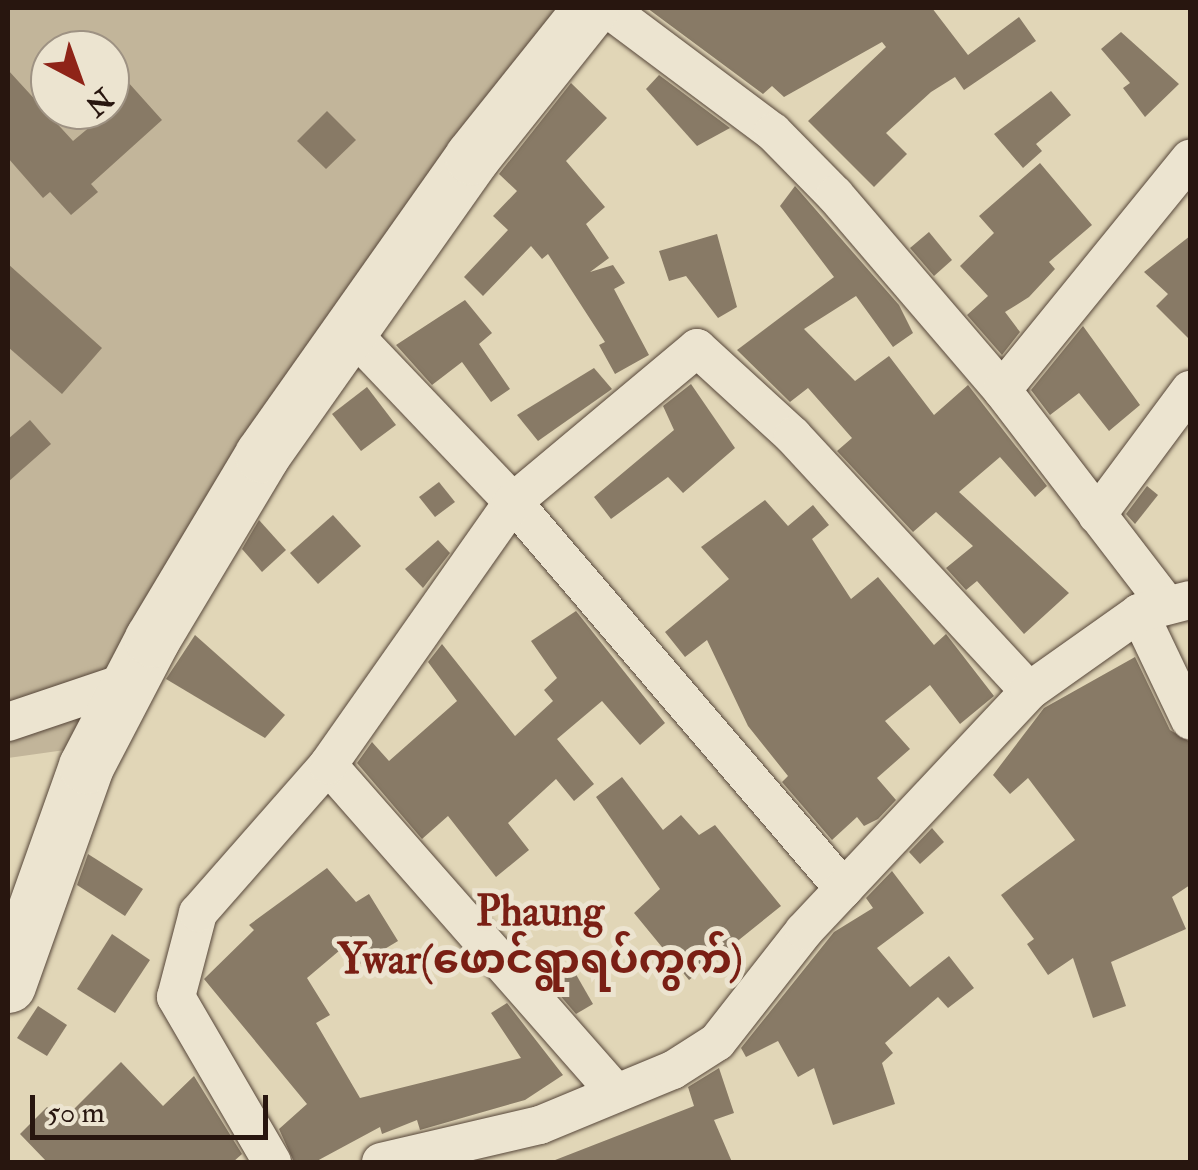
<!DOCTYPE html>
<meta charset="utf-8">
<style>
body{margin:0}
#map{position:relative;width:1198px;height:1170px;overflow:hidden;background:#e1d6b7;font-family:"IM FELL Double Pica","Noto Sans Myanmar",serif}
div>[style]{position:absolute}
.green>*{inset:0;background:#c2b59a}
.building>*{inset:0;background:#887a66}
.roads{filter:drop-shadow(0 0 2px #564639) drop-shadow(0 0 2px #564639)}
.minor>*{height:38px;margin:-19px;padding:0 19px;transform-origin:19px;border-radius:19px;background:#ece4d0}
.secondary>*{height:55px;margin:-27.5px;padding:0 27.5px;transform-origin:27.5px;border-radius:27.5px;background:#ece4d0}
span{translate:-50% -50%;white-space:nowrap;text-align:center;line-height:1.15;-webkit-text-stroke:10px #ece4d0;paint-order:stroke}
.quarter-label{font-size:42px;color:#7a1f14;font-weight:700}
.frame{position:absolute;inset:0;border:10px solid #28160f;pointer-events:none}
.north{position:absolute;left:30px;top:30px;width:100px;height:100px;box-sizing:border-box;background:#ece4d0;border:2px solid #9e9283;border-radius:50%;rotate:139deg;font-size:28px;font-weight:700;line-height:40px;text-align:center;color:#28160f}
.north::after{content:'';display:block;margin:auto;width:35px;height:45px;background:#8f2418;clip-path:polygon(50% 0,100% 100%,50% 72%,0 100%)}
.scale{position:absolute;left:30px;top:1095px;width:238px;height:45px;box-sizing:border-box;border:5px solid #28160f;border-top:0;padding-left:12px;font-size:30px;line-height:35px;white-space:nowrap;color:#28160f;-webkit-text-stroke:8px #ece4d0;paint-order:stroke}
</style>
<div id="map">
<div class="green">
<div style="clip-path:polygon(evenodd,8px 8px,603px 8px,65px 750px,8px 758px,8px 8px,50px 50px,110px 50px,110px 110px,50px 110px,50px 50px)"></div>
</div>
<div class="building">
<div style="clip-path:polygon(647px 8px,932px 8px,968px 55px,1019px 17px,1036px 41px,964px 90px,955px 77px,931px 92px,886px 133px,907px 154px,874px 187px,808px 121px,886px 47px,882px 42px,784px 97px,772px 86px,763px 94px)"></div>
<div style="clip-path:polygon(1121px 32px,1179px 84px,1145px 117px,1123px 88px,1130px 83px,1101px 49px)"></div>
<div style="clip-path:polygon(110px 62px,162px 120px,91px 184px,98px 192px,71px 215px,50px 192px,43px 198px,8px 158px,8px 70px,73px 141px,110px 110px)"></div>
<div style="clip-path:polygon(659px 75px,730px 128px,697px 146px,646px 89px)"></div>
<div style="clip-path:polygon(571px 83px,607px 118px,566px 161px,605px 207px,586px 224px,609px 258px,590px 272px,613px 265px,625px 283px,614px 289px,649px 355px,615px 374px,599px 345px,605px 342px,548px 254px,542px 259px,531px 246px,483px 296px,464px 277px,508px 230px,493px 216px,517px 191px,499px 174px)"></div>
<div style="clip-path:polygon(1051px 91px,1071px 115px,1036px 144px,1042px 151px,1023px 168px,994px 134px)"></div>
<div style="clip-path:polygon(327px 111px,356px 140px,326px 169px,297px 141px)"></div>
<div style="clip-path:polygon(1040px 163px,1092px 225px,1049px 262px,1055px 269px,1029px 297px,1005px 312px,1020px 332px,1002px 355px,967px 315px,988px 296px,960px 266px,994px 233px,979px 216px)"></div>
<div style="clip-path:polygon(795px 186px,899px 305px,913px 333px,893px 347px,856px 296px,804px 329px,855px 381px,889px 356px,934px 415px,968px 385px,1047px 486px,1035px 497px,1000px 457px,959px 492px,1069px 593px,1024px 634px,977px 581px,966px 590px,946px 568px,973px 546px,936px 512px,913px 532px,837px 451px,852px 438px,808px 388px,790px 402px,737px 350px,834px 277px,780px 206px)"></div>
<div style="clip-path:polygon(929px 232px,952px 260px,934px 276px,910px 248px)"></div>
<div style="clip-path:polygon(717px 234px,737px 307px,718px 318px,686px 276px,669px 281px,659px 251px)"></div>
<div style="clip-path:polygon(1190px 236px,1190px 340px,1156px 306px,1168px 294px,1144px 272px)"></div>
<div style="clip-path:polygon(8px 264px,102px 348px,62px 394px,8px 347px)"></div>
<div style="clip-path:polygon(465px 300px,492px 333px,479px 344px,510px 389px,491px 402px,462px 362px,432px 385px,396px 345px)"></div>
<div style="clip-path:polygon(1083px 326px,1140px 405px,1109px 431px,1079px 393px,1050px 415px,1031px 390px)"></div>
<div style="clip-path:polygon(594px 368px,612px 389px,538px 441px,517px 415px)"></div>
<div style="clip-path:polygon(691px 384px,735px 448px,683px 493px,668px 477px,611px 519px,594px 497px,674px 430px,663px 406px)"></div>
<div style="clip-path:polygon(367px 387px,396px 425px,361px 451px,332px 414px)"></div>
<div style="clip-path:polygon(30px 420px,51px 444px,8px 482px,8px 439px)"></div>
<div style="clip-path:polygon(439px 482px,455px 502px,435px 517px,419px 497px)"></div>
<div style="clip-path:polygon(1147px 486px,1158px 495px,1135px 524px,1126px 514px)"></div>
<div style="clip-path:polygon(765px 500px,788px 526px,813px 505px,829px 525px,812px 539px,851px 599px,878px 577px,934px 645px,946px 634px,994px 696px,960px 724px,930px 685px,885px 721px,910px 749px,877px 778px,896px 800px,878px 819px,864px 826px,857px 817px,832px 840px,782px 782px,788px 776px,748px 726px,707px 640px,685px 657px,665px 632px,729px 579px,701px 547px)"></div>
<div style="clip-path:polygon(333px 515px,361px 546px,318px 584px,290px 553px)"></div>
<div style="clip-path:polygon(259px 520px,286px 550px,262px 572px,242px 549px)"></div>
<div style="clip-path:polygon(438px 540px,450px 553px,423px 588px,405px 569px)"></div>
<div style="clip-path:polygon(576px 611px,665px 723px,640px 745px,602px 701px,557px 739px,594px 784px,574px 801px,556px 779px,508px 823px,529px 850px,496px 877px,448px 816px,422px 839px,357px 763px,372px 742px,389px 761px,457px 701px,428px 662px,442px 644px,515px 736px,553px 701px,544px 690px,557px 678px,531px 641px)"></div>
<div style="clip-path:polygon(195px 635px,285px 715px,265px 738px,166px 679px)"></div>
<div style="clip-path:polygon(1135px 657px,1170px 730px,1190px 742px,1190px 885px,1172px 897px,1186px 929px,1111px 962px,1126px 1006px,1093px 1018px,1073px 958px,1048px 975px,1027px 944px,1034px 939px,1001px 895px,1075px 840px,1028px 778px,1010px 794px,993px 775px,1044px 708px)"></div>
<div style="clip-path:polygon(622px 777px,663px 830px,681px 815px,699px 835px,715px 825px,781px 906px,689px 980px,634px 913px,660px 889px,596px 797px)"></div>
<div style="clip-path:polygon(932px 828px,944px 842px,920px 864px,909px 852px)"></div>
<div style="clip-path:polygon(88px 854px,143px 889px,125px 916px,77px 885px)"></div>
<div style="clip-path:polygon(327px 868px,356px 902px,369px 894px,398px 941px,358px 965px,346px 945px,307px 978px,330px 1015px,316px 1023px,360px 1098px,521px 1058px,491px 1013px,507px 1003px,563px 1075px,525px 1100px,420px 1130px,417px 1120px,382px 1134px,380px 1127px,315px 1162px,294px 1162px,279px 1129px,307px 1104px,204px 979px,254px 930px,249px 925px)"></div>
<div style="clip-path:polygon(892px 871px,924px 913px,877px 948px,910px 987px,949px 956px,974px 988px,948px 1008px,938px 997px,885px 1043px,893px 1053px,882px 1063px,895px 1104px,833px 1125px,814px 1068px,798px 1077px,778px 1041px,746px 1057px,741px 1048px,834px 932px,873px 908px,866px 898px)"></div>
<div style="clip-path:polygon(112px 934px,150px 960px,115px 1013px,77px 989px)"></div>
<div style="clip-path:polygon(570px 964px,593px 1004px,576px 1014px,545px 978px)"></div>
<div style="clip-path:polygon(38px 1006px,67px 1025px,47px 1056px,17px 1038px)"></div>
<div style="clip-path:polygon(121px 1062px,163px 1106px,194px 1076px,242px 1154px,233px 1162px,47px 1162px,20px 1134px,47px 1107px,63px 1120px)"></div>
<div style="clip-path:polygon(719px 1068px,734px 1113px,714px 1120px,732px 1162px,550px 1162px,694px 1106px,688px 1087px)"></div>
</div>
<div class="roads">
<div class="minor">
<div style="left:607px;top:8px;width:207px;rotate:36.8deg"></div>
<div style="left:773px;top:132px;width:88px;rotate:45.5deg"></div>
<div style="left:835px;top:195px;width:257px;rotate:49.4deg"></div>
<div style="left:1002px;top:390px;width:271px;rotate:52.5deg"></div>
<div style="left:350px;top:331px;width:236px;rotate:46.4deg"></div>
<div style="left:513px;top:502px;width:509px;rotate:49.46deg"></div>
<div style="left:1002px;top:390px;width:298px;rotate:-50.9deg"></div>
<div style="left:1097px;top:515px;width:156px;rotate:-53.4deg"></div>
<div style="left:1139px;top:613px;width:119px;rotate:64.5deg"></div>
<div style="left:8px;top:722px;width:125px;rotate:-18.7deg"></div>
<div style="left:328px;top:765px;width:436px;rotate:48.7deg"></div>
<div style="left:272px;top:1162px;width:191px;rotate:-120.2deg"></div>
<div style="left:176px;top:997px;width:87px;rotate:-75.3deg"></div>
<div style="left:198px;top:913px;width:197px;rotate:-48.7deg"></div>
<div style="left:328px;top:765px;width:322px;rotate:-54.9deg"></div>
<div style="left:513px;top:502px;width:240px;rotate:-39.9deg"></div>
<div style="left:697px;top:348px;width:130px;rotate:42.5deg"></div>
<div style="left:793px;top:436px;width:347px;rotate:47.2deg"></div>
<div style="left:381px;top:1162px;width:163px;rotate:-13.1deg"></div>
<div style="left:540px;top:1125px;width:144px;rotate:-22.5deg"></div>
<div style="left:673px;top:1070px;width:52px;rotate:-32.5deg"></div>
<div style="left:717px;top:1042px;width:141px;rotate:-51.9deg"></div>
<div style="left:804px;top:931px;width:329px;rotate:-46.8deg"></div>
<div style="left:1029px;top:691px;width:135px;rotate:-35.3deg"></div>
<div style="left:1139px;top:613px;width:53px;rotate:-14.3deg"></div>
</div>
<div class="secondary">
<div style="left:8px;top:985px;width:232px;rotate:-70.4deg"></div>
<div style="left:86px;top:766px;width:143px;rotate:-62.5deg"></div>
<div style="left:152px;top:639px;width:214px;rotate:-59.1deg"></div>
<div style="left:262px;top:455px;width:365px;rotate:-54.8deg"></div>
<div style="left:472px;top:157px;width:191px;rotate:-51.4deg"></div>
</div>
</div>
<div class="quarter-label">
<span style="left:540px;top:936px">Phaung<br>Ywar(ဖောင်ရွာရပ်ကွက်)</span>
</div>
<div class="frame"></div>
<div class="north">N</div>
<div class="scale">50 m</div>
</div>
